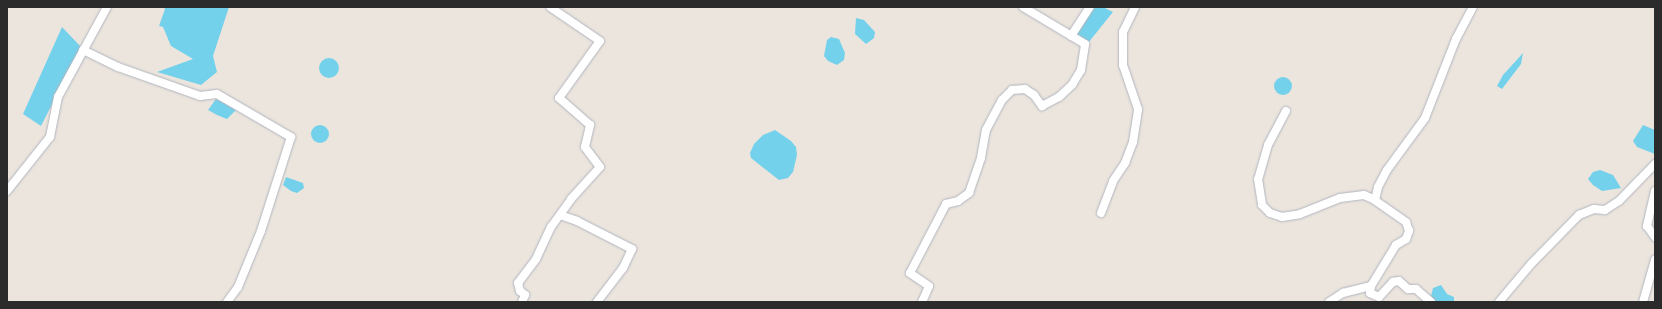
<!DOCTYPE html>
<style>
body{margin:0}
#map{position:relative;width:1662px;height:309px;overflow:hidden;background:#ece5de;font-family:"Space Grotesk",sans-serif}
div>[style]{position:absolute}
.water>*{inset:0;background:#74d1eb}
.round{border-radius:50%}
.roads{filter:drop-shadow(0 0 1px #b1b5be) drop-shadow(0 0 1px #b1b5be)}
.street>*{height:8px;margin:-4px;padding:0 4px;transform-origin:4px;border-radius:4px;background:#fff}
span{translate:-50% -50%;white-space:nowrap;text-align:center;line-height:1.15;-webkit-text-stroke:4px #fff;paint-order:stroke}
.frame{position:absolute;inset:0;border:8px solid #2b2b2b;pointer-events:none}
</style>
<div id="map">
<div class="water">
<div style="clip-path:polygon(163px 7px,229px 7px,213px 56px,217px 72px,201px 85px,157px 72px,193px 59px,171px 46px,163px 27px,159px 26px,165px 9px)"></div>
<div style="clip-path:polygon(1094px 7px,1103px 7px,1113px 12px,1088px 43px,1075px 36px)"></div>
<div style="clip-path:polygon(856px 18px,864px 20px,875px 32px,874px 38px,866px 44px,855px 34px)"></div>
<div style="clip-path:polygon(62px 27px,81px 47px,41px 126px,23px 114px)"></div>
<div style="clip-path:polygon(831px 37px,839px 39px,845px 53px,844px 60px,837px 65px,828px 61px,824px 56px,827px 40px)"></div>
<div style="clip-path:polygon(1523px 53px,1521px 64px,1502px 89px,1497px 86px,1503px 75px)"></div>
<div class="round" style="left:319px;top:58px;width:20px;height:20px"></div>
<div class="round" style="left:1274px;top:77px;width:18px;height:18px"></div>
<div style="clip-path:polygon(216px 99px,236px 110px,227px 119px,217px 115px,208px 110px)"></div>
<div style="clip-path:polygon(1643px 125px,1655px 130px,1655px 154px,1637px 147px,1633px 141px)"></div>
<div class="round" style="left:311px;top:125px;width:18px;height:18px"></div>
<div style="clip-path:polygon(775px 130px,791px 141px,796px 147px,797px 155px,793px 172px,788px 178px,779px 180px,751px 158px,750px 153px,754px 144px,763px 135px)"></div>
<div style="clip-path:polygon(1600px 170px,1613px 175px,1621px 188px,1602px 191px,1593px 185px,1588px 179px,1593px 172px)"></div>
<div style="clip-path:polygon(286px 177px,303px 183px,304px 188px,297px 193px,291px 191px,283px 185px)"></div>
<div style="clip-path:polygon(1441px 285px,1447px 294px,1454px 297px,1454px 302px,1434px 301px,1431px 296px,1433px 288px)"></div>
</div>
<div class="roads">
<div class="street">
<div style="left:1071px;top:36px;width:35px;rotate:-57deg"></div>
<div style="left:83px;top:50px;width:39px;rotate:26deg"></div>
<div style="left:118px;top:67px;width:87px;rotate:19.5deg"></div>
<div style="left:200px;top:96px;width:17px;rotate:-7deg"></div>
<div style="left:217px;top:94px;width:86px;rotate:30.2deg"></div>
<div style="left:291px;top:137px;width:99px;rotate:107.7deg"></div>
<div style="left:261px;top:231px;width:61px;rotate:112.3deg"></div>
<div style="left:238px;top:287px;width:19px;rotate:126deg"></div>
<div style="left:1286px;top:111px;width:38px;rotate:118deg"></div>
<div style="left:1268px;top:145px;width:35px;rotate:106deg"></div>
<div style="left:1258px;top:179px;width:26px;rotate:81deg"></div>
<div style="left:1262px;top:205px;width:11px;rotate:45deg"></div>
<div style="left:1270px;top:213px;width:13px;rotate:18deg"></div>
<div style="left:1282px;top:217px;width:18px;rotate:-9deg"></div>
<div style="left:1300px;top:214px;width:43px;rotate:-21.8deg"></div>
<div style="left:1340px;top:198px;width:24px;rotate:-7deg"></div>
<div style="left:1364px;top:195px;width:12px;rotate:24deg"></div>
<div style="left:7px;top:191px;width:69px;rotate:-51.5deg"></div>
<div style="left:50px;top:137px;width:41px;rotate:-78.7deg"></div>
<div style="left:58px;top:97px;width:102px;rotate:-61.4deg"></div>
<div style="left:1655px;top:191px;width:36px;rotate:103deg"></div>
<div style="left:1647px;top:226px;width:14px;rotate:54deg"></div>
<div style="left:1101px;top:213px;width:34px;rotate:-69deg"></div>
<div style="left:1113px;top:181px;width:22px;rotate:-56deg"></div>
<div style="left:1125px;top:163px;width:22px;rotate:-69deg"></div>
<div style="left:1133px;top:142px;width:33px;rotate:-81deg"></div>
<div style="left:1138px;top:109px;width:46px;rotate:-108.8deg"></div>
<div style="left:1123px;top:65px;width:33px;rotate:-90deg"></div>
<div style="left:1123px;top:32px;width:28px;rotate:-64deg"></div>
<div style="left:560px;top:215px;width:18px;rotate:19deg"></div>
<div style="left:577px;top:221px;width:62px;rotate:27deg"></div>
<div style="left:632px;top:249px;width:21px;rotate:115deg"></div>
<div style="left:623px;top:268px;width:43px;rotate:127.4deg"></div>
<div style="left:1371px;top:286px;width:7px;rotate:98deg"></div>
<div style="left:1370px;top:293px;width:10px;rotate:24deg"></div>
<div style="left:1379px;top:297px;width:21px;rotate:-47deg"></div>
<div style="left:1393px;top:282px;width:6px;rotate:-9deg"></div>
<div style="left:1399px;top:281px;width:12px;rotate:42deg"></div>
<div style="left:1408px;top:289px;width:8px"></div>
<div style="left:1416px;top:289px;width:20px;rotate:41deg"></div>
<div style="left:522px;top:302px;width:8px;rotate:-67deg"></div>
<div style="left:525px;top:295px;width:6px;rotate:-141deg"></div>
<div style="left:520px;top:291px;width:8px;rotate:-104deg"></div>
<div style="left:518px;top:283px;width:30px;rotate:-53deg"></div>
<div style="left:536px;top:259px;width:35px;rotate:-65deg"></div>
<div style="left:551px;top:227px;width:34px;rotate:-54deg"></div>
<div style="left:571px;top:199px;width:43px;rotate:-47.8deg"></div>
<div style="left:600px;top:167px;width:25px;rotate:-127deg"></div>
<div style="left:585px;top:147px;width:23px;rotate:-77deg"></div>
<div style="left:590px;top:125px;width:41px;rotate:-138.9deg"></div>
<div style="left:559px;top:98px;width:70px;rotate:-54.3deg"></div>
<div style="left:600px;top:41px;width:60px;rotate:-145.8deg"></div>
<div style="left:922px;top:302px;width:17px;rotate:-66deg"></div>
<div style="left:929px;top:286px;width:23px;rotate:-146deg"></div>
<div style="left:910px;top:273px;width:78px;rotate:-62.4deg"></div>
<div style="left:946px;top:204px;width:12px;rotate:-14deg"></div>
<div style="left:958px;top:201px;width:14px;rotate:-36deg"></div>
<div style="left:969px;top:193px;width:37px;rotate:-71deg"></div>
<div style="left:981px;top:158px;width:28px;rotate:-80deg"></div>
<div style="left:986px;top:130px;width:34px;rotate:-62deg"></div>
<div style="left:1002px;top:100px;width:14px;rotate:-45deg"></div>
<div style="left:1012px;top:90px;width:13px;rotate:-4deg"></div>
<div style="left:1025px;top:89px;width:11px;rotate:34deg"></div>
<div style="left:1034px;top:95px;width:14px;rotate:54deg"></div>
<div style="left:1042px;top:106px;width:19px;rotate:-28deg"></div>
<div style="left:1059px;top:97px;width:18px;rotate:-43deg"></div>
<div style="left:1072px;top:85px;width:17px;rotate:-59deg"></div>
<div style="left:1081px;top:70px;width:26px;rotate:-81deg"></div>
<div style="left:1085px;top:44px;width:72px;rotate:-149.2deg"></div>
<div style="left:1329px;top:302px;width:17px;rotate:-33deg"></div>
<div style="left:1343px;top:293px;width:29px;rotate:-14deg"></div>
<div style="left:1371px;top:286px;width:48px;rotate:-58.6deg"></div>
<div style="left:1396px;top:245px;width:12px;rotate:-31deg"></div>
<div style="left:1406px;top:239px;width:9px;rotate:-69deg"></div>
<div style="left:1409px;top:231px;width:9px;rotate:-108deg"></div>
<div style="left:1406px;top:222px;width:38px;rotate:-145deg"></div>
<div style="left:1375px;top:200px;width:13px;rotate:-77deg"></div>
<div style="left:1378px;top:187px;width:19px;rotate:-62deg"></div>
<div style="left:1387px;top:170px;width:64px;rotate:-53.8deg"></div>
<div style="left:1425px;top:118px;width:85px;rotate:-68.6deg"></div>
<div style="left:1456px;top:39px;width:36px;rotate:-62deg"></div>
<div style="left:1499px;top:302px;width:50px;rotate:-49.9deg"></div>
<div style="left:1531px;top:264px;width:69px;rotate:-45.6deg"></div>
<div style="left:1579px;top:215px;width:16px;rotate:-22deg"></div>
<div style="left:1594px;top:209px;width:11px;rotate:5deg"></div>
<div style="left:1605px;top:210px;width:17px;rotate:-33deg"></div>
<div style="left:1619px;top:201px;width:52px;rotate:-45.8deg"></div>
<div style="left:1643px;top:302px;width:44px;rotate:-74.1deg"></div>
</div>
</div>
<div class="frame"></div>
</div>
